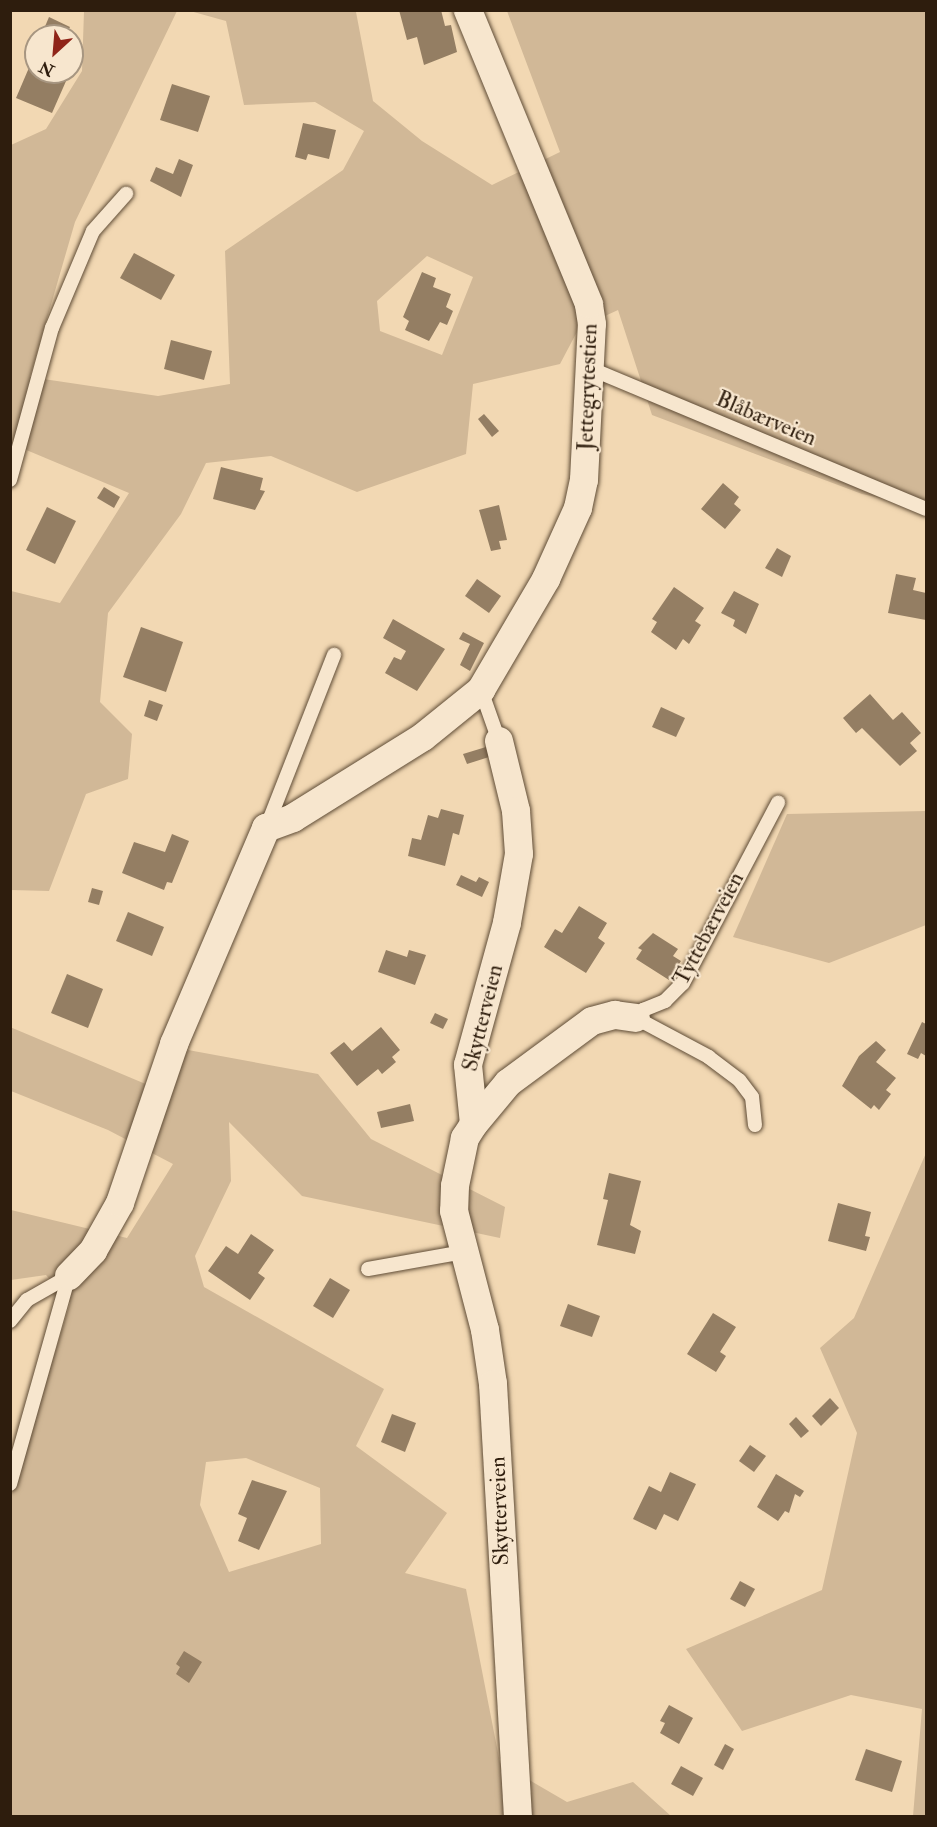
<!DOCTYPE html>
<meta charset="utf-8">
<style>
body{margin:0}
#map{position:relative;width:937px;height:1827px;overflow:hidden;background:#f2d8b3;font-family:"IM FELL Double Pica",serif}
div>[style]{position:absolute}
.green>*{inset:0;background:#d1b897}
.building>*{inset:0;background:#947e63}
.roads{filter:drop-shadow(0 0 2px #5f4c36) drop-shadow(0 0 2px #5f4c36)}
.lane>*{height:14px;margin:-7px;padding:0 7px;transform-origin:7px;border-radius:7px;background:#f7e6ce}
.street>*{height:28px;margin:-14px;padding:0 14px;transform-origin:14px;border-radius:14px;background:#f7e6ce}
span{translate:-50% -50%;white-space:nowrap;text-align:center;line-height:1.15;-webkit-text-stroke:4.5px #f7e6ce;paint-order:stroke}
.street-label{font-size:22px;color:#2e1d0d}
.frame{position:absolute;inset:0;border:12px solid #2e1d0d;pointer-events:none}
.north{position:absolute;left:24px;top:24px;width:60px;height:60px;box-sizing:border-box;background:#f7e6ce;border:2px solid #a79681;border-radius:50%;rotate:206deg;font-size:16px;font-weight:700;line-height:24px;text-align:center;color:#2e1d0d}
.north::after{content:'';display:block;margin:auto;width:21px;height:27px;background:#8f2418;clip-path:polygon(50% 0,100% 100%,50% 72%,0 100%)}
</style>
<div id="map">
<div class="green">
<div style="clip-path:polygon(evenodd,84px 11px,177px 11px,75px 222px,30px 377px,158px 396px,230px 384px,225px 251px,343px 170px,364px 131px,315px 102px,244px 105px,226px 21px,190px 11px,356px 12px,373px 101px,422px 141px,492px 185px,560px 152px,507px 11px,926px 11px,926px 508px,862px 494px,652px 415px,618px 310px,579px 328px,560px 364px,473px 384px,466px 454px,357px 492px,271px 456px,206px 463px,181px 514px,108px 613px,100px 702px,132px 734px,128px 779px,86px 794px,49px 891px,11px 890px,11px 591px,60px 603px,129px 493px,12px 444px,11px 448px,11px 145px,46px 129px,82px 71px,84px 11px,427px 256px,473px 277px,442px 355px,380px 331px,377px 301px,427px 256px)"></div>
<div style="clip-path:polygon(926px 811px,926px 925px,829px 963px,733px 937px,787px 814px)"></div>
<div style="clip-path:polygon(evenodd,10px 1027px,167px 1093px,188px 1050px,318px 1074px,371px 1139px,505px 1207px,500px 1238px,302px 1196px,229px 1122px,231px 1181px,195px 1256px,204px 1287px,384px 1389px,356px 1446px,447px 1513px,405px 1573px,466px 1589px,500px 1763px,567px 1802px,633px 1782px,671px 1816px,11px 1816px,11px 1497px,70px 1303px,46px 1275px,11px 1280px,11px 1210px,127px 1238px,173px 1164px,108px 1130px,11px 1091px,10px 1027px,246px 1458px,320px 1488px,321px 1544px,229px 1572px,200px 1505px,206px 1462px,246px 1458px)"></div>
<div style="clip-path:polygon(926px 1153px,926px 1816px,913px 1816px,922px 1709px,851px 1695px,742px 1731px,686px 1649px,822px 1590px,857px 1433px,820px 1348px,854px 1318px)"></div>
</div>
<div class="building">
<div style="clip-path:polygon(399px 10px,441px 10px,445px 26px,451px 25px,457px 52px,424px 65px,417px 37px,407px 40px)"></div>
<div style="clip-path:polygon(49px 17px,70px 27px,65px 36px,41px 36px)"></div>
<div style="clip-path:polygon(34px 56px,36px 72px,70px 72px,52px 113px,16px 98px)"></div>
<div style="clip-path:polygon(172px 84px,210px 96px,198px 132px,160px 120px)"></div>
<div style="clip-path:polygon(303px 123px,336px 130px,329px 159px,308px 154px,306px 160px,295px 157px)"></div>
<div style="clip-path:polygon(179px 159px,193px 165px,181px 197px,150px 181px,156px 167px,173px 174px)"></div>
<div style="clip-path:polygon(134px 253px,175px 275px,161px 300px,120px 278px)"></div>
<div style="clip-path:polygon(422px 272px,436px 278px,433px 287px,451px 294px,446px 307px,453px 311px,447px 325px,440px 322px,429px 341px,405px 330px,409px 321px,403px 317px)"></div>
<div style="clip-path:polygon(171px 340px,212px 351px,204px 380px,164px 369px)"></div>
<div style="clip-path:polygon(484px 414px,499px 431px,492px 437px,478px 419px)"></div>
<div style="clip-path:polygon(221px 467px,263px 478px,260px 490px,265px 491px,255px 510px,213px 499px)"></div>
<div style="clip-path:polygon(723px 483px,739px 497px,734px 504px,741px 510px,725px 529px,701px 509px)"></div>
<div style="clip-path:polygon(104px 487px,120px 497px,114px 508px,97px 498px)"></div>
<div style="clip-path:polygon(499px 505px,507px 540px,499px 541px,501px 549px,491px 551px,479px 510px)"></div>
<div style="clip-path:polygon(47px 507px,76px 521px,55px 564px,26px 550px)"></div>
<div style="clip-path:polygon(777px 548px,791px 556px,782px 577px,765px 568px)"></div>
<div style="clip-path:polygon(896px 574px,916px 578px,913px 590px,926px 593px,926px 620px,888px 613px)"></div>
<div style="clip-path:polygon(477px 579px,501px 596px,489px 613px,465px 596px)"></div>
<div style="clip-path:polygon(674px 587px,704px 608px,695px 621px,701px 625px,689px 644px,683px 639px,676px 650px,651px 632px,657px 622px,652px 619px)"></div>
<div style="clip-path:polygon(734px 591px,759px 604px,746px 634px,733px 626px,735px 620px,721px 613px)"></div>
<div style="clip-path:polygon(393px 619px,445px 649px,417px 691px,385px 673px,394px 657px,401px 660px,406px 651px,383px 638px)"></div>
<div style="clip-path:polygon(141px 627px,183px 642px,166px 692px,123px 677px)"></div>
<div style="clip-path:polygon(463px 632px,484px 643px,470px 671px,460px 665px,470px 644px,459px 639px)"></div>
<div style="clip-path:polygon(870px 694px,893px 720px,902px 712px,921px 733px,910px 743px,917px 751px,900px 766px,862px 728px,856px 733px,843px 718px)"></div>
<div style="clip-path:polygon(149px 700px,163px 705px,157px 721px,144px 716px)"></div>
<div style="clip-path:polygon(661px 707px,685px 718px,676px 737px,652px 727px)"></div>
<div style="clip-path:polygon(486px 747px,489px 757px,467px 764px,463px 754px)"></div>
<div style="clip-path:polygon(441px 809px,464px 815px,459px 835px,453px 833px,445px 866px,408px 856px,412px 838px,421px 840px,428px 815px,438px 818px)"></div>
<div style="clip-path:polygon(172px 834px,189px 841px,172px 883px,167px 882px,164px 890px,122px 873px,134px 842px,165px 852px)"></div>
<div style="clip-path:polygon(461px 875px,476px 882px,479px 877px,489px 882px,482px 897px,456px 885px)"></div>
<div style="clip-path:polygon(92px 888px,103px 891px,99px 905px,88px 902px)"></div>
<div style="clip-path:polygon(579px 906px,607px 923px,598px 938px,605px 943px,586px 973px,544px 947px,555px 929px,562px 933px)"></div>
<div style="clip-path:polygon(128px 912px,164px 927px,152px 956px,116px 941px)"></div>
<div style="clip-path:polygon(653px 933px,678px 949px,673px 956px,681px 961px,669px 980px,636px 959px,642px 950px,638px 948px)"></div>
<div style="clip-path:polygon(386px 950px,407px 957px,409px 950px,426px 955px,415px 985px,378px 972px)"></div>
<div style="clip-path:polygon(67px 974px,103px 989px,88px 1028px,51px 1013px)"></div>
<div style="clip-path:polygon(435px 1013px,448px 1019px,443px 1029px,430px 1023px)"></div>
<div style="clip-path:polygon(922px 1022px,926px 1024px,926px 1056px,921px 1053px,918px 1059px,907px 1054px)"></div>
<div style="clip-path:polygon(381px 1027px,400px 1050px,392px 1057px,396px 1062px,382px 1074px,378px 1069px,357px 1086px,330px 1053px,344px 1042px,352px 1051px)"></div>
<div style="clip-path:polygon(876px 1041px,886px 1050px,876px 1062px,896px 1078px,886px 1090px,891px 1094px,879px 1110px,874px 1105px,871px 1109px,842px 1086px,859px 1056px)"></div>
<div style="clip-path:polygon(410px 1104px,414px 1121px,381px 1128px,377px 1112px)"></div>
<div style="clip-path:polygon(609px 1173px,641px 1181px,630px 1225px,641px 1231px,635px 1254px,597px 1245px,608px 1200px,603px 1199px)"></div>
<div style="clip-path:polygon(838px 1203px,871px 1212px,865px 1236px,870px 1237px,866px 1251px,828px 1241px)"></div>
<div style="clip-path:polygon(251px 1234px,274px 1250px,258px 1273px,265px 1278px,250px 1300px,208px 1271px,226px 1246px,238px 1254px)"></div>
<div style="clip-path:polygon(330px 1278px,350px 1290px,333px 1318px,313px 1306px)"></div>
<div style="clip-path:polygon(568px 1304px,600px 1316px,592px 1337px,560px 1326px)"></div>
<div style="clip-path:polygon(713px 1313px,736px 1327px,720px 1352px,726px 1356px,716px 1372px,687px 1354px)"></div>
<div style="clip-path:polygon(830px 1398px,839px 1408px,821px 1426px,812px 1416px)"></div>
<div style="clip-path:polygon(392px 1414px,416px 1423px,405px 1452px,381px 1442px)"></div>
<div style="clip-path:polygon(796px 1417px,809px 1431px,801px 1438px,789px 1424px)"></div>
<div style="clip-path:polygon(750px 1445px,766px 1456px,754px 1472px,739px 1461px)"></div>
<div style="clip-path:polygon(670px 1472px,696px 1484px,678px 1521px,664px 1514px,656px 1530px,633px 1519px,649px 1486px,661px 1492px)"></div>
<div style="clip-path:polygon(776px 1474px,804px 1491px,800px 1497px,795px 1494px,789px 1513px,785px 1511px,778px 1521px,757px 1507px)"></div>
<div style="clip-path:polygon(252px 1480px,287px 1491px,259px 1550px,238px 1541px,247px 1518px,238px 1514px)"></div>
<div style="clip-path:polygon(740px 1581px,755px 1589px,745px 1607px,730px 1599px)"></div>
<div style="clip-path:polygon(184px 1651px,202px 1662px,189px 1683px,176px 1674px,180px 1667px,176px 1664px)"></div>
<div style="clip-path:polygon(669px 1705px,693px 1718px,679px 1744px,660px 1733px,665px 1723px,660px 1721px)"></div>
<div style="clip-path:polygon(725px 1744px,734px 1749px,723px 1770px,714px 1765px)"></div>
<div style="clip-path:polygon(866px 1749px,902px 1761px,892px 1792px,855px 1780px)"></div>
<div style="clip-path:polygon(681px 1766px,703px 1778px,693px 1796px,671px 1784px)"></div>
</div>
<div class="roads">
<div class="lane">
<div style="left:589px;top:368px;width:365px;rotate:22.7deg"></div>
<div style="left:10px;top:480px;width:158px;rotate:-74.6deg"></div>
<div style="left:52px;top:328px;width:105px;rotate:-67.1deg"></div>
<div style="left:93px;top:231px;width:50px;rotate:-48.3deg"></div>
<div style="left:481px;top:690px;width:54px;rotate:70.6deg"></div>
<div style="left:267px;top:826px;width:184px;rotate:-68.6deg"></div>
<div style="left:755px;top:1125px;width:28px;rotate:-96deg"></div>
<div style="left:752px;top:1097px;width:21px;rotate:-127deg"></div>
<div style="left:739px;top:1080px;width:38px;rotate:-143deg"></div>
<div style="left:709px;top:1057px;width:83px;rotate:-151.9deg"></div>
<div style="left:636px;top:1018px;width:11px;rotate:-49deg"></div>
<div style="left:643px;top:1010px;width:24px;rotate:-22deg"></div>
<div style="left:665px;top:1001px;width:25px;rotate:-45deg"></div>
<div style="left:683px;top:983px;width:204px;rotate:-62.2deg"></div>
<div style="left:368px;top:1269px;width:97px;rotate:-10.1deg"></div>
<div style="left:10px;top:1321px;width:27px;rotate:-51deg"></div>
<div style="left:27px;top:1300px;width:48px;rotate:-29.7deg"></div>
<div style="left:10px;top:1484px;width:216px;rotate:-74.2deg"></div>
</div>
<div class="street">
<div style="left:499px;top:741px;width:72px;rotate:76.3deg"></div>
<div style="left:516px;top:811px;width:43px;rotate:86deg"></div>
<div style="left:519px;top:854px;width:70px;rotate:99.9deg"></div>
<div style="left:507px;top:923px;width:147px;rotate:105.4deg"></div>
<div style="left:468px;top:1065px;width:59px;rotate:84.2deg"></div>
<div style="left:474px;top:1124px;width:17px;rotate:123deg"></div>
<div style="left:465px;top:1138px;width:49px;rotate:101.8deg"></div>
<div style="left:455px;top:1186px;width:25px;rotate:92deg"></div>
<div style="left:454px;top:1211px;width:123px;rotate:75.4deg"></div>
<div style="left:485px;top:1330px;width:55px;rotate:81.6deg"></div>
<div style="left:493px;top:1384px;width:433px;rotate:86.7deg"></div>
<div style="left:474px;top:1124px;width:53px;rotate:-50.3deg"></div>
<div style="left:508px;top:1083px;width:104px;rotate:-36.4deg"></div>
<div style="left:592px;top:1021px;width:24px;rotate:-15deg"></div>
<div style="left:615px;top:1015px;width:21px;rotate:8deg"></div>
<div style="left:69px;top:1276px;width:35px;rotate:-46deg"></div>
<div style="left:93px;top:1251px;width:55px;rotate:-60.6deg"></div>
<div style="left:120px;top:1203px;width:168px;rotate:-71.2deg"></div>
<div style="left:174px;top:1044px;width:235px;rotate:-66.9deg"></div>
<div style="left:266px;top:828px;width:29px;rotate:-20deg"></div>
<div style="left:293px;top:818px;width:153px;rotate:-31.9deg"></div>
<div style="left:423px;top:737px;width:75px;rotate:-39deg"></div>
<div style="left:481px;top:690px;width:129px;rotate:-59.6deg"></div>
<div style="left:546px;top:579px;width:78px;rotate:-65.7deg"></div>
<div style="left:578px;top:508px;width:29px;rotate:-78deg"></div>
<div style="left:584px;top:480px;width:156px;rotate:-87.1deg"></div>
<div style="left:592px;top:324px;width:20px;rotate:-99deg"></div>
<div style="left:589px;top:304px;width:318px;rotate:-112.4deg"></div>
</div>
</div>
<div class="street-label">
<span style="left:588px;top:387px;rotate:-88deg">Jettegrytestien</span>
<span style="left:766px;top:419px;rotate:23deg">Blåbærveien</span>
<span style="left:709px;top:929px;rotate:-62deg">Tyttebærveien</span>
<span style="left:483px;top:1018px;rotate:-76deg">Skytterveien</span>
<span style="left:500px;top:1511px;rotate:-92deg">Skytterveien</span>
</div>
<div class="frame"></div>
<div class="north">N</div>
</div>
